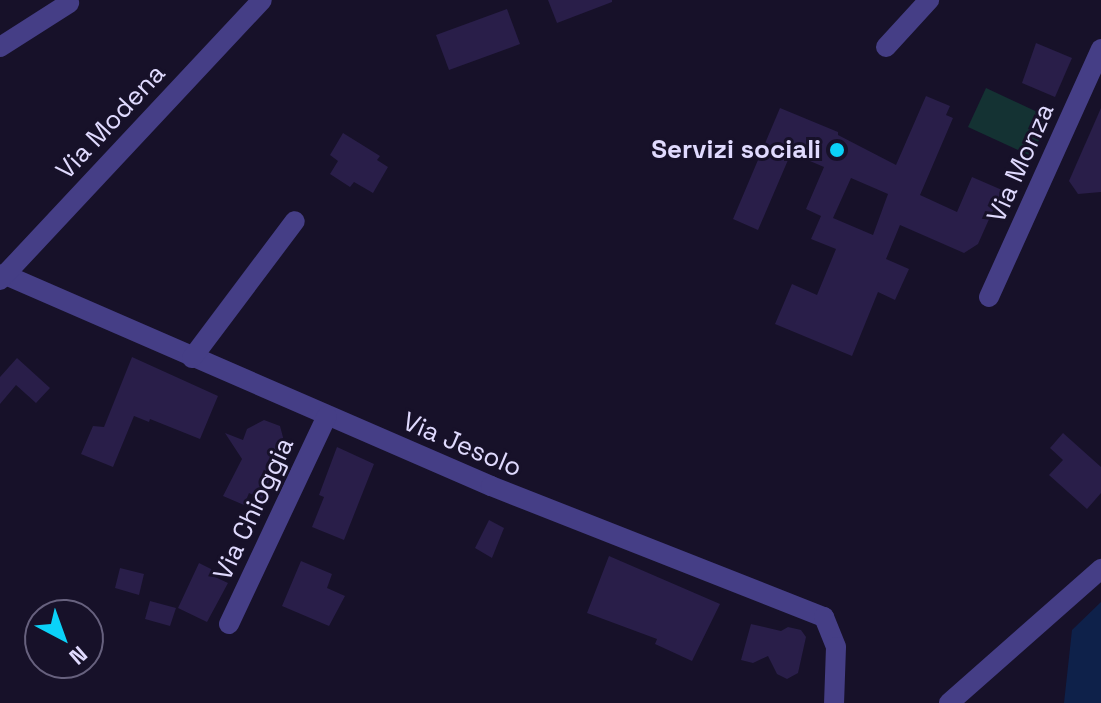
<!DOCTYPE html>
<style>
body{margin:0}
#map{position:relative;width:1101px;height:703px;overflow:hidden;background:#171129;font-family:"Space Grotesk",sans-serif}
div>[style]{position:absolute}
.green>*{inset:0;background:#143233}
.water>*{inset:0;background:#0e214a}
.building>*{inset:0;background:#291e49}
.minor>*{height:20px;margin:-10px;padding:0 10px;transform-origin:10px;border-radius:10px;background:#453e86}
.dots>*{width:22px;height:22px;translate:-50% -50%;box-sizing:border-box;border:4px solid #171129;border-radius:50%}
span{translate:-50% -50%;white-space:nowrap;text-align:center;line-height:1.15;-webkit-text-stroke:6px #171129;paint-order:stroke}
.street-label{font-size:26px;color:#e0dafe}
.poi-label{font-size:26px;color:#e0dafe;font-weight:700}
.right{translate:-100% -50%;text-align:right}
.north{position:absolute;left:24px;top:599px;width:80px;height:80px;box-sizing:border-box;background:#171129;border:2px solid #67617e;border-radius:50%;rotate:139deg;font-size:22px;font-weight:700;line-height:32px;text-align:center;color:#e0dafe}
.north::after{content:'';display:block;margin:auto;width:28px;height:36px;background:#0bd2f8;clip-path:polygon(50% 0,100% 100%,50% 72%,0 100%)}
</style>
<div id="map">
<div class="green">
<div style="clip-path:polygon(986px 88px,1050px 118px,1031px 156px,968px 127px)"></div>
</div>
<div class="water">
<div style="clip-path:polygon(1101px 602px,1101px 703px,1064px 703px,1072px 630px)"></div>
</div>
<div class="building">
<div style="clip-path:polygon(548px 0,612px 0,612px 2px,557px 23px)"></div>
<div style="clip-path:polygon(507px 9px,520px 44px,449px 70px,436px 35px)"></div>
<div style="clip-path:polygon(1036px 43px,1072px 58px,1055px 97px,1022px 83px)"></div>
<div style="clip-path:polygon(evenodd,926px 96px,950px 106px,946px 115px,953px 118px,920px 195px,957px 212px,972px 177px,1002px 190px,978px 244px,964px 253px,900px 225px,886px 259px,909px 269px,895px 300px,878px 292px,852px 356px,775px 324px,792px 284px,817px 295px,836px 249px,811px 239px,821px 216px,806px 209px,824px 167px,791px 153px,758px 230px,733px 219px,780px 108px,838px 132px,838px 135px,896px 165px,926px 96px,851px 178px,888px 194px,873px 235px,833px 218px,851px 178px)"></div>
<div style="clip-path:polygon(1101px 108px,1101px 192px,1078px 194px,1069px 181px)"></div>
<div style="clip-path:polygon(343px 133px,380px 156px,377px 160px,388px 167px,373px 193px,354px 182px,350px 187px,330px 174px,338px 161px,330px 155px)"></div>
<div style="clip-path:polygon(132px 357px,218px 396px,200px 439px,150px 419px,149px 422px,134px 416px,113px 467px,81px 454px,93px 426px,104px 427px)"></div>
<div style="clip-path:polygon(17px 358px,50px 388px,36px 403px,16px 385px,0 404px,0 377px)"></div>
<div style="clip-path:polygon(264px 420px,280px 426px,284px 441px,262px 499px,249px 493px,244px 505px,223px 496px,242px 459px,225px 433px,243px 440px,247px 429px)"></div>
<div style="clip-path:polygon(1063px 433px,1101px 467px,1101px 493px,1087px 509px,1049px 475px,1063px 460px,1050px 448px)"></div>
<div style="clip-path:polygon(337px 447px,374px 464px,344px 540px,312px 527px,324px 497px,319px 495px)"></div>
<div style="clip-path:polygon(489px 520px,504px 528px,492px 558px,475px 548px)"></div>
<div style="clip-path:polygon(609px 556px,720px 604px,692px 661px,655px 644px,657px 639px,587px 613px)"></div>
<div style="clip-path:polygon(301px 561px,332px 574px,327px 588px,345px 596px,329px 626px,282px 606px)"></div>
<div style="clip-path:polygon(199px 563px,217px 572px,215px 577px,228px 583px,207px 622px,178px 608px)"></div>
<div style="clip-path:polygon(120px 568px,144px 574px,139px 595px,115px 588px)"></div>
<div style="clip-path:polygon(150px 601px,176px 608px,170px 626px,145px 619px)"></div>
<div style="clip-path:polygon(751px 624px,781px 631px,788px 627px,801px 630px,806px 637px,798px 673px,787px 679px,777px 674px,768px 656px,753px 663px,741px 660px)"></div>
</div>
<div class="minor">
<div style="left:0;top:47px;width:82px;rotate:-32.5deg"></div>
<div style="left:886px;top:47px;width:64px;rotate:-47.5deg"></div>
<div style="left:3px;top:274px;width:532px;rotate:23.48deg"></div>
<div style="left:491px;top:486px;width:358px;rotate:21.5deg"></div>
<div style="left:824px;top:617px;width:32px;rotate:68deg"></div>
<div style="left:836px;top:647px;width:56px;rotate:92deg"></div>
<div style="left:0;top:280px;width:383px;rotate:-46.9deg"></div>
<div style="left:989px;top:297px;width:272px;rotate:-65.7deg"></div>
<div style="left:192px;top:358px;width:171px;rotate:-53.1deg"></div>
<div style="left:229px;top:624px;width:230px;rotate:-64.8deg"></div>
<div style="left:949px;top:703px;width:203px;rotate:-41.4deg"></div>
</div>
<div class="dots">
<div style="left:837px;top:150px;background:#0bd2f8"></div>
</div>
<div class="street-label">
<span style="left:111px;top:122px;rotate:-47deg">Via Modena</span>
<span style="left:1021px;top:163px;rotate:-66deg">Via Monza</span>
<span style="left:462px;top:445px;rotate:23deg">Via Jesolo</span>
<span style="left:254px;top:509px;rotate:-65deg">Via Chioggia</span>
</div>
<div class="poi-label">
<span class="right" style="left:821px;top:150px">Servizi sociali</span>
</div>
<div class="north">N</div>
</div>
